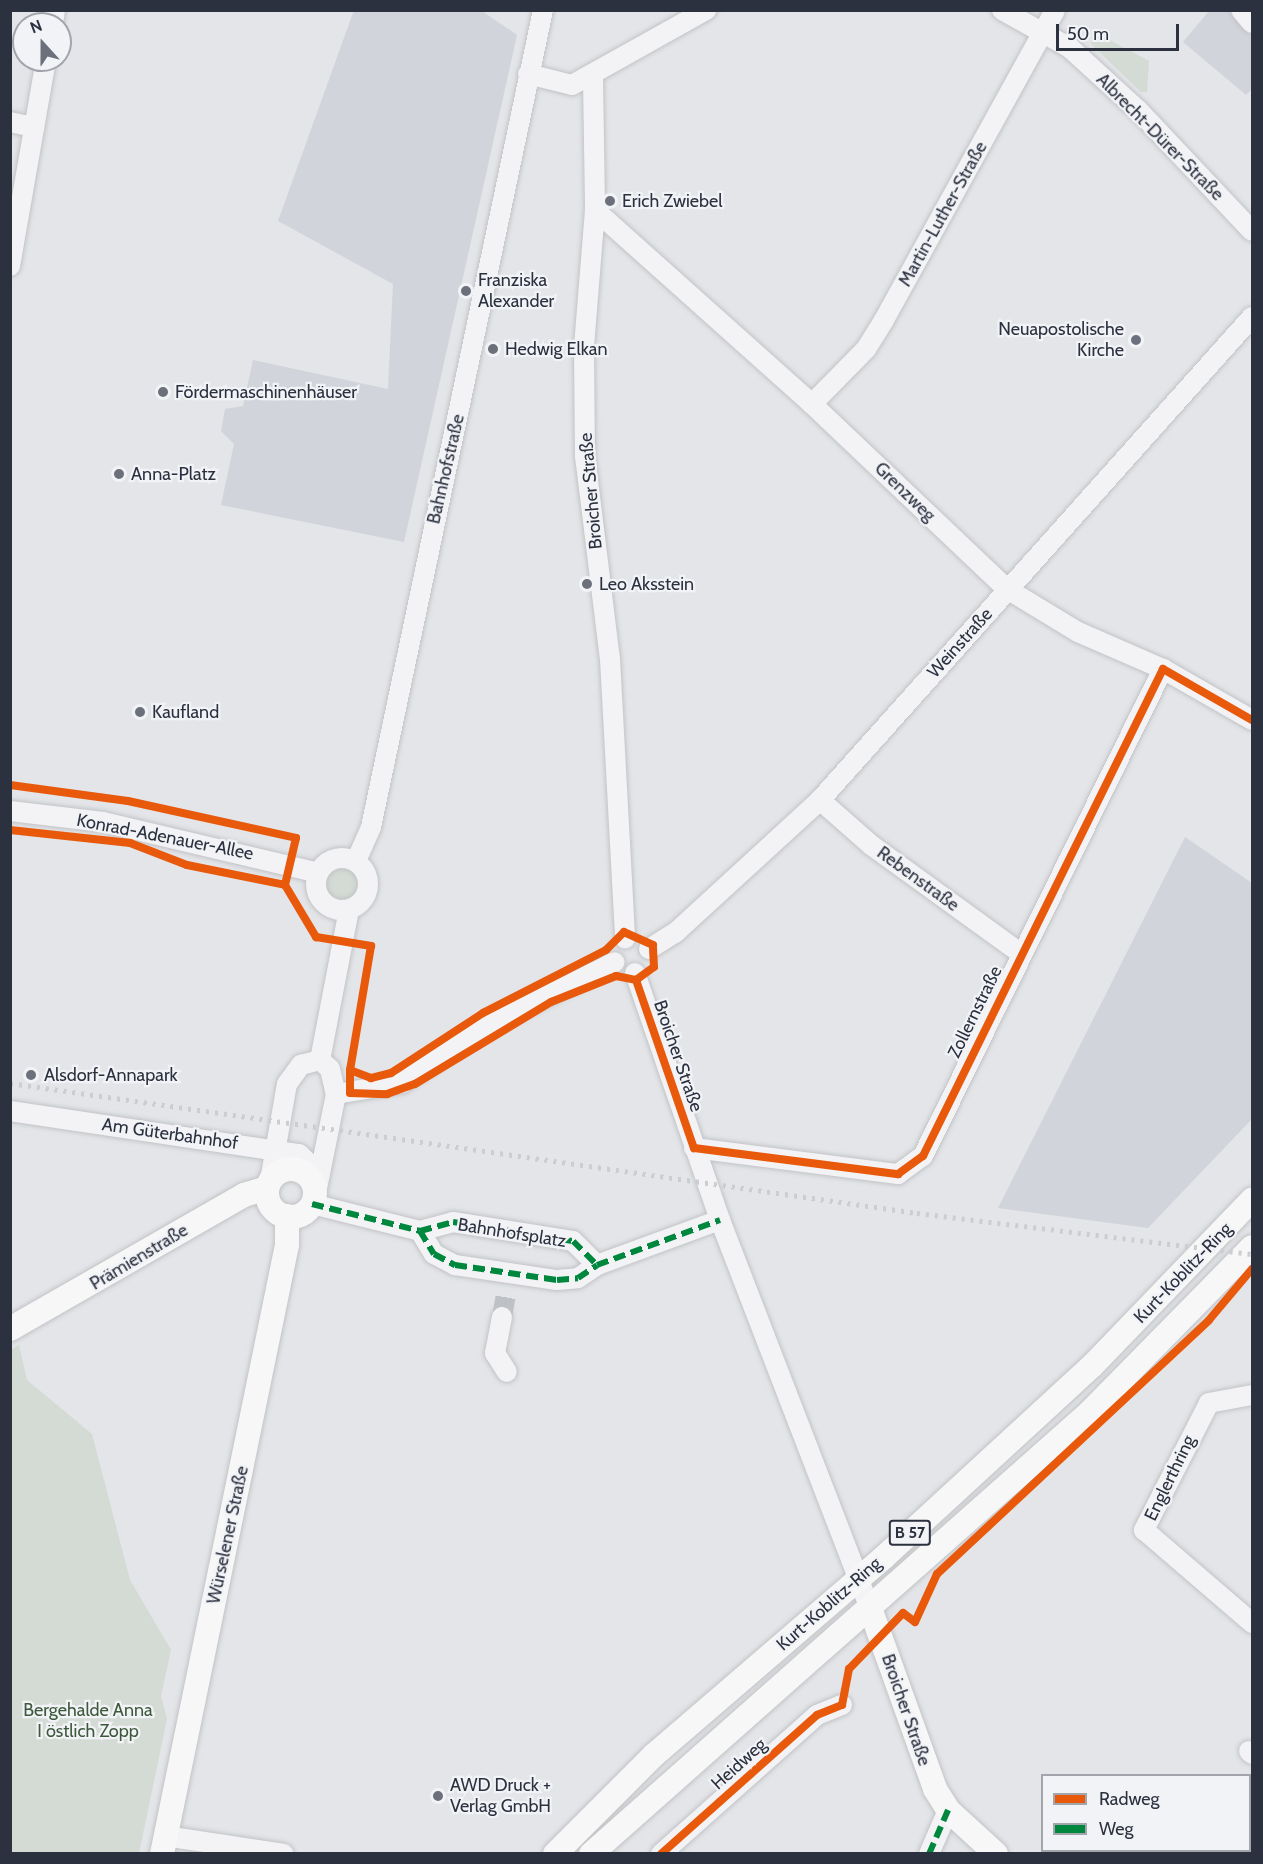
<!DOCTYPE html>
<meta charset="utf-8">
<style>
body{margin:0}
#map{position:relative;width:1263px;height:1864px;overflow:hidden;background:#e3e5e8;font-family:Cabin,sans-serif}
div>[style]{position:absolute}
.built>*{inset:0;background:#d2d4db}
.green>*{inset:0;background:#d3dbd4}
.round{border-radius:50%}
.minor-tunnel>*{height:20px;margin-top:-10px;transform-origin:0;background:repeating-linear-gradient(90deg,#bec1c6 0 20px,transparent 0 30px)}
.roads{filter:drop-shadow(0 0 2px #c2c3c6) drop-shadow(0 0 2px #c2c3c6)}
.minor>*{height:20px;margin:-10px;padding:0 10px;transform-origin:10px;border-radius:10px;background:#f3f3f5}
.minor>.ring{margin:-10px;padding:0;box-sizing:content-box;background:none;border:20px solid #f3f3f5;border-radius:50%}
.major>*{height:24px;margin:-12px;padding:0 12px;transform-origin:12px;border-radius:12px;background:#f7f7f7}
.major>.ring{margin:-12px;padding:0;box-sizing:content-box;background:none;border:24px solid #f7f7f7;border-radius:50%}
.rail>*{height:4.5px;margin-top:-2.25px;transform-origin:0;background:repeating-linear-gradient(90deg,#cccdd0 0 3px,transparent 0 9px)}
.quiet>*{height:6px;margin-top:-3px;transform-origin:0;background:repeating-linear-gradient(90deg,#00873e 0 12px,transparent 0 18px)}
.cycleway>*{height:8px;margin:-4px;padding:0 4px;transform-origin:4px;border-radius:4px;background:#e8590c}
.dots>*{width:16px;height:16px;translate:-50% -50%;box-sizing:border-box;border:3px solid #f2f3f7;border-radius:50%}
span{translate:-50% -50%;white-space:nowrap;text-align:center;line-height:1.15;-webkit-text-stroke:4.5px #f2f3f7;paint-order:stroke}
.shield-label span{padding:2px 4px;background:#f2f3f7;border:2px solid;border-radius:4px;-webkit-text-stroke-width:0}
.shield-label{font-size:16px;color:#2c313f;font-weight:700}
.street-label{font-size:18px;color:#2c313f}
.poi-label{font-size:18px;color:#2c313f}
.left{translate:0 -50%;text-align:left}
.right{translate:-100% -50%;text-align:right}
.park-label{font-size:18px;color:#3d593b}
.frame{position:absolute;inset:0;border:12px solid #2c313f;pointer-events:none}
.legend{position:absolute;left:1041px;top:1774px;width:210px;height:78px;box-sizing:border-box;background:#f2f3f7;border:2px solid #a3a5ad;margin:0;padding:8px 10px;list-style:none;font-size:18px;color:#2c313f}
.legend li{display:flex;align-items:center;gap:12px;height:30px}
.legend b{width:30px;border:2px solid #a3a5ad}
.north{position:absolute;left:12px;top:12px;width:60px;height:60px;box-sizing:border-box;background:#f2f3f7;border:2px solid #a3a5ad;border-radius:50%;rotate:339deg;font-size:16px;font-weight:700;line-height:24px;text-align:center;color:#2c313f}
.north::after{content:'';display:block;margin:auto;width:21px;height:27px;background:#6c707a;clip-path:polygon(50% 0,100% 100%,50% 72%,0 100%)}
.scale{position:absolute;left:1056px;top:24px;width:123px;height:27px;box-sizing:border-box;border:3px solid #2c313f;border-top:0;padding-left:8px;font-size:18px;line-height:21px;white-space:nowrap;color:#2c313f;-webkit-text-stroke:4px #f2f3f7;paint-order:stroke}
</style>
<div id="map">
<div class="built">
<div style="clip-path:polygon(354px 10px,482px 11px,517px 35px,404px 542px,221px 505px,234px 444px,221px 431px,225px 409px,243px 406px,253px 360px,388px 389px,393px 284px,278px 221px)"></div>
<div style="clip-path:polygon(1209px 11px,1232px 11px,1252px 32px,1252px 89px,1246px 95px,1183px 42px)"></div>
<div style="clip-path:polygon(1185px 837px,1252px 883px,1252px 1119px,1148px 1228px,998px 1208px)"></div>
</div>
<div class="green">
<div style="clip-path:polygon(1100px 35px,1149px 61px,1147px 92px,1141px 92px,1090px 43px)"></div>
<div class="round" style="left:323px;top:865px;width:38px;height:38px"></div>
<div style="clip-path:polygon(19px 1345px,27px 1380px,92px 1434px,130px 1580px,171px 1650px,161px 1696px,167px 1719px,139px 1853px,11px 1853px,10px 1350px)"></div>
</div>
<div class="minor-tunnel">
<div style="left:502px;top:1317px;width:27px;rotate:-80deg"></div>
</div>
<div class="roads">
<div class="minor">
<div style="left:1002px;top:10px;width:78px;rotate:29.2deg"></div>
<div style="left:1070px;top:48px;width:92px;rotate:42.4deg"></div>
<div style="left:1138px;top:110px;width:166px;rotate:46.7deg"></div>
<div style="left:1241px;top:10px;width:17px;rotate:50deg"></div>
<div style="left:53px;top:24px;width:14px;rotate:-82deg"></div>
<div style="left:528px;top:74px;width:45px;rotate:14deg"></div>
<div style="left:572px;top:85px;width:154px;rotate:-29.2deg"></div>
<div style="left:593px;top:78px;width:132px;rotate:89.1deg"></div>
<div style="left:595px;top:210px;width:137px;rotate:94.6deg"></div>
<div style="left:584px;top:347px;width:109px;rotate:89.5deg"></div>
<div style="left:585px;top:456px;width:205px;rotate:83deg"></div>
<div style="left:610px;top:659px;width:280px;rotate:86.9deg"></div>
<div style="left:10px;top:122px;width:25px;rotate:12deg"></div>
<div style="left:595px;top:210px;width:291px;rotate:41.8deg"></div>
<div style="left:812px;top:404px;width:269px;rotate:43.5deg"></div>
<div style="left:1007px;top:589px;width:83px;rotate:31.2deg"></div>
<div style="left:1078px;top:632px;width:93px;rotate:23.5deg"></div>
<div style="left:1163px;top:669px;width:103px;rotate:29.8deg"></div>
<div style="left:10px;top:266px;width:209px;rotate:-80.1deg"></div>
<div style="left:812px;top:404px;width:77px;rotate:-45.5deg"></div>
<div style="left:866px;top:349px;width:34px;rotate:-58deg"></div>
<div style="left:884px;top:320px;width:354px;rotate:-61.1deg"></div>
<div style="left:820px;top:800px;width:68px;rotate:41.4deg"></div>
<div style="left:871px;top:845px;width:184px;rotate:35.9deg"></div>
<div style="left:10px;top:811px;width:94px;rotate:6.7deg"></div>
<div style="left:103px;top:822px;width:221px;rotate:13.3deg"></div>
<div class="ring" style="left:316px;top:858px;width:32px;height:32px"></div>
<div style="left:356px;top:861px;width:37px;rotate:-66deg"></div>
<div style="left:371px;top:827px;width:835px;rotate:-78.11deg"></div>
<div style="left:649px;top:949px;width:31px;rotate:-32deg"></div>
<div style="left:675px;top:933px;width:197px;rotate:-42.5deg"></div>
<div style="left:820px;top:800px;width:648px;rotate:-48.19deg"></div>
<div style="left:635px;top:973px;width:261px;rotate:71deg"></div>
<div style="left:720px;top:1220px;width:416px;rotate:68.9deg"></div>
<div style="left:320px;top:1060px;width:153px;rotate:-79.1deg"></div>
<div style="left:336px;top:1094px;width:67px;rotate:-9.5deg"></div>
<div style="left:402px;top:1083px;width:97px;rotate:-34.5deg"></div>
<div style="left:482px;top:1028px;width:148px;rotate:-26.4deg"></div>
<div style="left:10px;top:1111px;width:292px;rotate:8.5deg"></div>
<div style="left:299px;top:1154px;width:29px;rotate:44deg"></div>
<div style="left:694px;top:1148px;width:206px;rotate:7.3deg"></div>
<div style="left:898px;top:1174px;width:31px;rotate:-36deg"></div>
<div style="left:923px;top:1156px;width:543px;rotate:-63.77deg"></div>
<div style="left:270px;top:1181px;width:98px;rotate:-80.1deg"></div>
<div style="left:287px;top:1084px;width:24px;rotate:-54deg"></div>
<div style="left:301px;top:1065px;width:20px;rotate:-15deg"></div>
<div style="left:320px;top:1060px;width:13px;rotate:42deg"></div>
<div style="left:330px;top:1069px;width:26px;rotate:77deg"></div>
<div style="left:336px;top:1094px;width:101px;rotate:101.4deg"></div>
<div style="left:312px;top:1204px;width:111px;rotate:14deg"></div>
<div style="left:420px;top:1231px;width:34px;rotate:-15deg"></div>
<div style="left:453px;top:1222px;width:121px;rotate:9deg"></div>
<div style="left:573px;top:1241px;width:34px;rotate:45deg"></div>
<div style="left:597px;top:1265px;width:131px;rotate:-20.1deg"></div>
<div style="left:420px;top:1231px;width:27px;rotate:59deg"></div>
<div style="left:434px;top:1254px;width:24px;rotate:28deg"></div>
<div style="left:455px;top:1265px;width:103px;rotate:8.4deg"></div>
<div style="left:557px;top:1280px;width:21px;rotate:-5deg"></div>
<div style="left:578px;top:1278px;width:23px;rotate:-34deg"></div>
<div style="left:502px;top:1317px;width:37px;rotate:101deg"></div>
<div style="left:495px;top:1353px;width:22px;rotate:58deg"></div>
<div style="left:1252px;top:1395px;width:44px;rotate:169.5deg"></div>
<div style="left:1209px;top:1403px;width:143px;rotate:117.1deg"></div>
<div style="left:1144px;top:1530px;width:143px;rotate:40.7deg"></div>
<div style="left:1249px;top:1751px;width:4px;rotate:45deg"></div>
<div style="left:165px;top:1836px;width:120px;rotate:8.6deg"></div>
<div style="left:661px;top:1854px;width:209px;rotate:-41.7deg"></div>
<div style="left:817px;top:1715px;width:27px;rotate:-22deg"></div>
<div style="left:929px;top:1854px;width:48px;rotate:-66.6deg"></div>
</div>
<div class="major">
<div class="ring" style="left:267px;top:1169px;width:24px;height:24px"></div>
<div style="left:10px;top:1329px;width:270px;rotate:-29.8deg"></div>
<div style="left:244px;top:1195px;width:24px;rotate:-17deg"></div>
<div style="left:870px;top:1608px;width:192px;rotate:70.2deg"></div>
<div style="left:935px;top:1789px;width:25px;rotate:58deg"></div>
<div style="left:948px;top:1810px;width:65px;rotate:42.5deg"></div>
<div style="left:162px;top:1854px;width:622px;rotate:-78.4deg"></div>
<div style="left:287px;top:1245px;width:29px;rotate:-90deg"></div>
<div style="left:555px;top:1854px;width:140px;rotate:-45deg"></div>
<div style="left:654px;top:1755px;width:302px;rotate:-40.7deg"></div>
<div style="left:883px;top:1558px;width:284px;rotate:-42.6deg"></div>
<div style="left:1092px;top:1366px;width:231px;rotate:-46.1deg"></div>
<div style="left:591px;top:1854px;width:667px;rotate:-41.53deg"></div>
<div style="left:1090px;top:1412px;width:231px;rotate:-45.5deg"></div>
</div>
</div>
<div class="rail">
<div style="left:10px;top:1083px;width:916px;rotate:8.16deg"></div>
<div style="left:917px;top:1213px;width:337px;rotate:7deg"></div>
</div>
<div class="quiet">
<div style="left:312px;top:1204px;width:111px;rotate:14deg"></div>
<div style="left:420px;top:1231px;width:34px;rotate:-15deg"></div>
<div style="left:453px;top:1222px;width:121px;rotate:9deg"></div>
<div style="left:573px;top:1241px;width:34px;rotate:45deg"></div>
<div style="left:597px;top:1265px;width:131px;rotate:-20.1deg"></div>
<div style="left:420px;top:1231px;width:27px;rotate:59deg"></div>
<div style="left:434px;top:1254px;width:24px;rotate:28deg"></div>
<div style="left:455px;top:1265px;width:103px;rotate:8.4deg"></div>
<div style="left:557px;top:1280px;width:21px;rotate:-5deg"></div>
<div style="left:578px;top:1278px;width:23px;rotate:-34deg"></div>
<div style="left:929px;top:1854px;width:48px;rotate:-66.6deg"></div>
</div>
<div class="cycleway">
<div style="left:10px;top:785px;width:119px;rotate:7.7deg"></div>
<div style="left:128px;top:801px;width:172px;rotate:12.4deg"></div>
<div style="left:296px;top:838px;width:48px;rotate:103.2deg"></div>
<div style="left:285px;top:885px;width:61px;rotate:59.2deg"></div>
<div style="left:316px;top:937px;width:56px;rotate:9.3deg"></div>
<div style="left:371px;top:946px;width:126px;rotate:99.6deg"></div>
<div style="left:350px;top:1070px;width:23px;rotate:90deg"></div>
<div style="left:350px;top:1093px;width:37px;rotate:2deg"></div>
<div style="left:387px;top:1094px;width:30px;rotate:-20deg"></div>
<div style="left:415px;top:1084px;width:159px;rotate:-31.1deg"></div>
<div style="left:551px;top:1002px;width:70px;rotate:-21.8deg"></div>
<div style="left:616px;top:976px;width:20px;rotate:11deg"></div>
<div style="left:636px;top:980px;width:22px;rotate:-36deg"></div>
<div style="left:654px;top:967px;width:22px;rotate:-93deg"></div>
<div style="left:653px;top:945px;width:32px;rotate:-156deg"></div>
<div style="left:624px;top:932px;width:25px;rotate:135deg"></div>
<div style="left:606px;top:950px;width:138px;rotate:152.9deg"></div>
<div style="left:483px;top:1013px;width:110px;rotate:146.9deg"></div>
<div style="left:391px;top:1073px;width:21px;rotate:166deg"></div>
<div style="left:371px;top:1078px;width:22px;rotate:-159deg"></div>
<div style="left:10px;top:830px;width:121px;rotate:6.2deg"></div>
<div style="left:130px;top:843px;width:61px;rotate:21.1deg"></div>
<div style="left:187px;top:865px;width:100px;rotate:11.5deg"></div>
<div style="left:636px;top:980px;width:178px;rotate:71deg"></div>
<div style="left:694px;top:1148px;width:206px;rotate:7.3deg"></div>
<div style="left:898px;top:1174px;width:31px;rotate:-36deg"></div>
<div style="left:923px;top:1156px;width:543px;rotate:-63.77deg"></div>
<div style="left:1163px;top:669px;width:103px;rotate:29.8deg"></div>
<div style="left:661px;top:1854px;width:209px;rotate:-41.7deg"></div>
<div style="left:817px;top:1715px;width:27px;rotate:-22deg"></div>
<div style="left:842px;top:1705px;width:37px;rotate:-79deg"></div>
<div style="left:849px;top:1669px;width:78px;rotate:-46deg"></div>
<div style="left:903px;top:1613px;width:15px;rotate:37deg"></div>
<div style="left:915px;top:1622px;width:53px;rotate:-65.4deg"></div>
<div style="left:937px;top:1574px;width:372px;rotate:-43deg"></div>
<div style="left:1209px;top:1320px;width:67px;rotate:-49.9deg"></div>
</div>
<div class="dots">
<div style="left:610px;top:201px;background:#6c707a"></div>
<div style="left:466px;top:291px;background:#6c707a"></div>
<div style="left:1136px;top:340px;background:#6c707a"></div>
<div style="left:493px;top:349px;background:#6c707a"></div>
<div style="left:163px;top:392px;background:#6c707a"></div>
<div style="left:119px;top:474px;background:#6c707a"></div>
<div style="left:587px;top:584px;background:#6c707a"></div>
<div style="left:140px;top:712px;background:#6c707a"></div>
<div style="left:31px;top:1075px;background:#6c707a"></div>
<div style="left:438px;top:1796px;background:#6c707a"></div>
</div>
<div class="shield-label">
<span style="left:910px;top:1533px">B 57</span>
</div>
<div class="street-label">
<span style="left:1160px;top:137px;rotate:45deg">Albrecht-Dürer-Straße</span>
<span style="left:943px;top:214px;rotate:-61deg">Martin-Luther-Straße</span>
<span style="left:446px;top:469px;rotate:-77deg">Bahnhofstraße</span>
<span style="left:591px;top:491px;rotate:-95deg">Broicher Straße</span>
<span style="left:905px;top:492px;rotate:44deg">Grenzweg</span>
<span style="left:960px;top:643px;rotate:-48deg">Weinstraße</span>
<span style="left:165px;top:837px;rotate:11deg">Konrad-Adenauer-Allee</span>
<span style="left:918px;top:879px;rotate:36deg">Rebenstraße</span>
<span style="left:975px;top:1012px;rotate:-64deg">Zollernstraße</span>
<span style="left:678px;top:1056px;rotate:71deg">Broicher Straße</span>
<span style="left:170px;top:1134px;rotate:8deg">Am Güterbahnhof</span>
<span style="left:512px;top:1233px;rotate:9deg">Bahnhofsplatz</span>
<span style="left:139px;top:1257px;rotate:-31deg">Prämienstraße</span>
<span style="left:1183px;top:1273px;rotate:-46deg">Kurt-Koblitz-Ring</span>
<span style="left:1170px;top:1478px;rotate:-64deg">Englerthring</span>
<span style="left:228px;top:1535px;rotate:-78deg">Würselener Straße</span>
<span style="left:829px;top:1604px;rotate:-41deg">Kurt-Koblitz-Ring</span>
<span style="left:906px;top:1710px;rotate:71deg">Broicher Straße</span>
<span style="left:739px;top:1764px;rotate:-42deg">Heidweg</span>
</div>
<div class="poi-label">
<span class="left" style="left:622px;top:201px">Erich Zwiebel</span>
<span class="left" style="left:478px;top:291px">Franziska<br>Alexander</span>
<span class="right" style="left:1124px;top:340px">Neuapostolische<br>Kirche</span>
<span class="left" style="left:505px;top:349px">Hedwig Elkan</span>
<span class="left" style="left:175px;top:392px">Fördermaschinenhäuser</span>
<span class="left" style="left:131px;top:474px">Anna-Platz</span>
<span class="left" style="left:599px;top:584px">Leo Aksstein</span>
<span class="left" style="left:152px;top:712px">Kaufland</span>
<span class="left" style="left:44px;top:1075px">Alsdorf-Annapark</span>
<span class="left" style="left:450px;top:1796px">AWD Druck +<br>Verlag GmbH</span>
</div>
<div class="park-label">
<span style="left:88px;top:1721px">Bergehalde Anna<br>I östlich Zopp</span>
</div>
<div class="frame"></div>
<ul class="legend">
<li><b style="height:8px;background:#e8590c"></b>Radweg</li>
<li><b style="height:8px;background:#00873e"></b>Weg</li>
</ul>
<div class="north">N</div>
<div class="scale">50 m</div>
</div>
